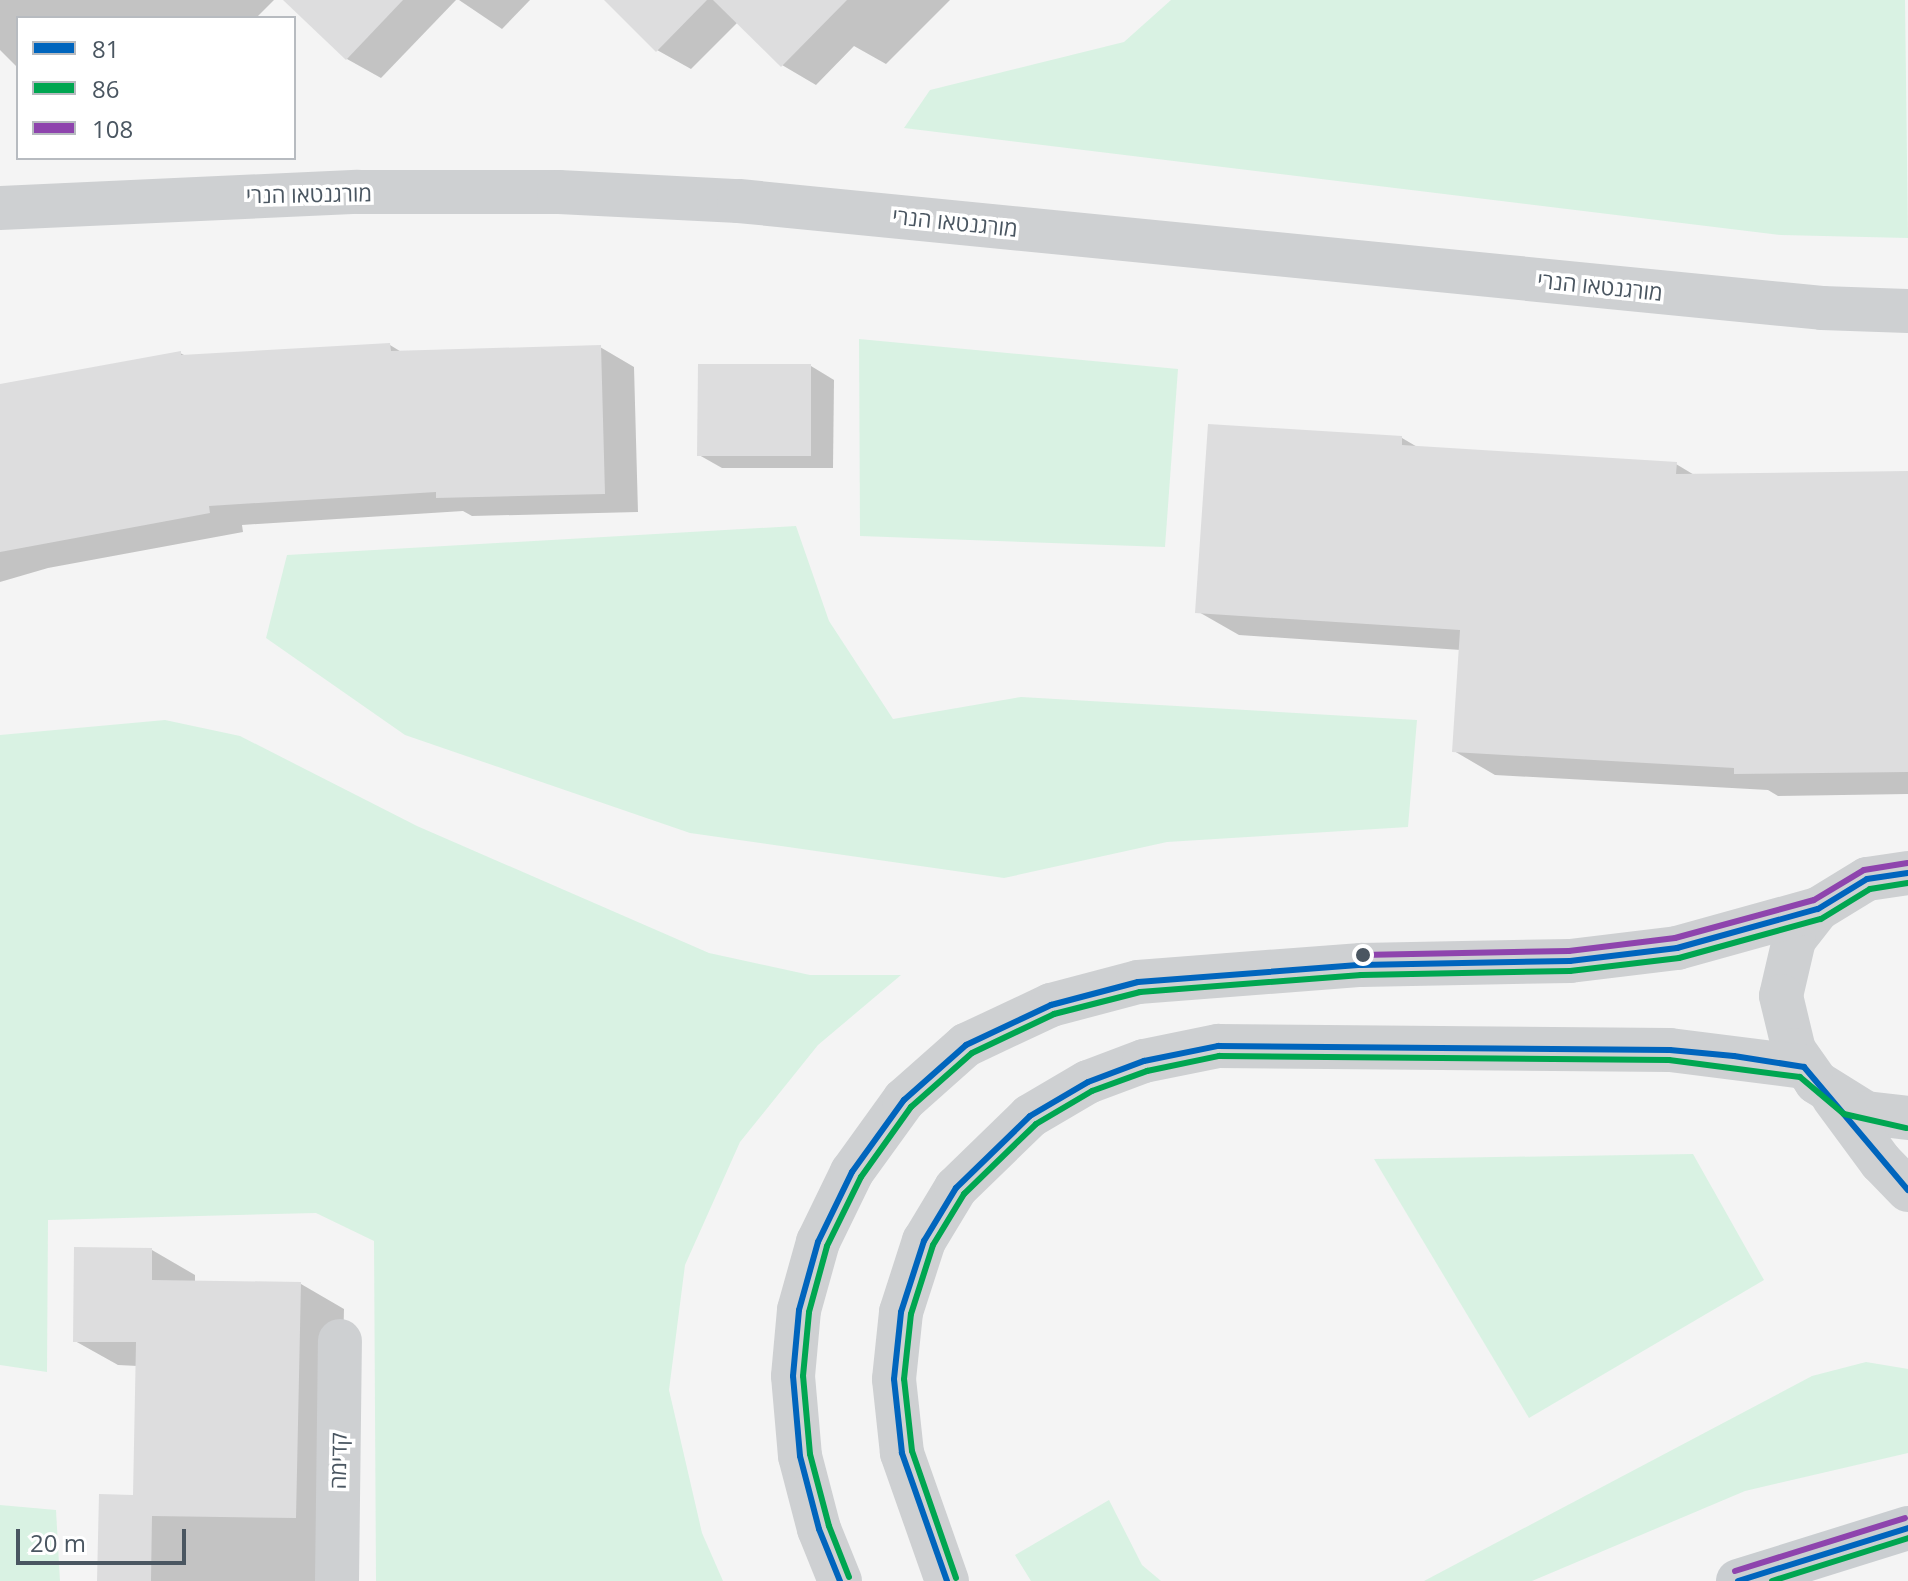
<!DOCTYPE html>
<meta charset="utf-8">
<style>
body{margin:0}
#map{position:relative;width:1908px;height:1581px;overflow:hidden;background:#f4f4f4;font-family:"Open Sans",Heebo,sans-serif}
div>[style]{position:absolute}
.green>*{inset:0;background:#d9f2e3}
.shadow>*{inset:0;background:#0003}
.building>*{inset:0;background:#ddddde}
.minor>*{height:44px;margin:-22px;padding:0 22px;transform-origin:22px;border-radius:22px;background:#ced0d2}
.major>*{height:44px;margin:-22px;padding:0 22px;transform-origin:22px;border-radius:22px;background:#caced1}
.bus-1>*{height:6px;margin:-3px;padding:0 3px;transform-origin:3px;border-radius:3px;background:#0065bd}
.bus-2>*{height:6px;margin:-3px;padding:0 3px;transform-origin:3px;border-radius:3px;background:#00a651}
.bus-3>*{height:6px;margin:-3px;padding:0 3px;transform-origin:3px;border-radius:3px;background:#8e44ad}
.dots>*{width:22px;height:22px;translate:-50% -50%;box-sizing:border-box;border:4px solid #fff;border-radius:50%}
span{translate:-50% -50%;white-space:nowrap;text-align:center;line-height:1.15;-webkit-text-stroke:7px #fff;paint-order:stroke}
.street-label{font-size:22px;color:#4a5661}
.legend{position:absolute;left:16px;top:16px;width:280px;height:144px;box-sizing:border-box;background:#fff;border:2px solid #b7bbc0;margin:0;padding:10px 14px;list-style:none;font-size:24px;color:#4a5661}
.legend li{display:flex;align-items:center;gap:16px;height:40px}
.legend b{width:40px;border:2px solid #b7bbc0}
.scale{position:absolute;left:16px;top:1529px;width:170px;height:36px;box-sizing:border-box;border:4px solid #4a5661;border-top:0;padding-left:10px;font-size:24px;line-height:28px;white-space:nowrap;color:#4a5661;-webkit-text-stroke:6px #fff;paint-order:stroke}
</style>
<div id="map">
<div class="green">
<div style="clip-path:polygon(1171px 0,1905px 0,1908px 238px,1781px 235px,904px 128px,930px 90px,1124px 42px)"></div>
<div style="clip-path:polygon(859px 339px,1178px 369px,1165px 547px,860px 536px)"></div>
<div style="clip-path:polygon(796px 526px,829px 621px,893px 719px,1021px 697px,1417px 720px,1408px 827px,1167px 842px,1004px 878px,690px 833px,405px 735px,266px 638px,287px 555px)"></div>
<div style="clip-path:polygon(165px 720px,240px 736px,417px 826px,709px 953px,810px 975px,901px 975px,818px 1045px,740px 1142px,685px 1265px,669px 1390px,702px 1533px,723px 1581px,376px 1581px,374px 1241px,316px 1213px,48px 1220px,47px 1372px,0 1365px,0 735px)"></div>
<div style="clip-path:polygon(1693px 1154px,1764px 1280px,1529px 1418px,1374px 1159px)"></div>
<div style="clip-path:polygon(1866px 1362px,1908px 1369px,1908px 1453px,1745px 1491px,1532px 1581px,1424px 1581px,1812px 1376px)"></div>
<div style="clip-path:polygon(1109px 1500px,1142px 1565px,1161px 1581px,1031px 1581px,1015px 1555px)"></div>
<div style="clip-path:polygon(0 1505px,56px 1510px,60px 1581px,0 1581px)"></div>
</div>
<div class="shadow">
<div style="clip-path:polygon(0 0,274px 0,256px 18px,18px 18px,18px 68px,0 50px)"></div>
<div style="clip-path:polygon(286px 0,456px 0,381px 78px,347px 59px)"></div>
<div style="clip-path:polygon(459px 0,530px 0,502px 29px)"></div>
<div style="clip-path:polygon(606px 0,950px 0,886px 64px,854px 46px,816px 85px,782px 65px,738px 22px,691px 69px,657px 50px)"></div>
<div style="clip-path:polygon(390px 345px,403px 353px,600px 347px,634px 367px,638px 512px,472px 516px,463px 511px,242px 525px,243px 532px,48px 568px,0 582px,0 394px,180px 353px,188px 357px)"></div>
<div style="clip-path:polygon(811px 366px,834px 380px,833px 468px,722px 468px,699px 455px)"></div>
<div style="clip-path:polygon(1402px 438px,1419px 448px,1676px 464px,1696px 476px,1908px 475px,1908px 794px,1778px 796px,1768px 790px,1495px 775px,1454px 751px,1461px 650px,1239px 635px,1197px 611px)"></div>
<div style="clip-path:polygon(152px 1250px,195px 1275px,195px 1282px,301px 1284px,344px 1309px,338px 1542px,324px 1581px,99px 1581px,135px 1497px,138px 1366px,118px 1365px,75px 1341px)"></div>
</div>
<div class="building">
<div style="clip-path:polygon(283px 0,403px 0,346px 60px)"></div>
<div style="clip-path:polygon(604px 0,707px 0,656px 52px)"></div>
<div style="clip-path:polygon(713px 0,847px 0,781px 67px)"></div>
<div style="clip-path:polygon(390px 343px,391px 351px,601px 345px,605px 494px,436px 498px,436px 492px,209px 506px,210px 513px,0 552px,0 384px,181px 351px,181px 355px)"></div>
<div style="clip-path:polygon(698px 364px,811px 364px,811px 456px,697px 456px)"></div>
<div style="clip-path:polygon(1208px 424px,1402px 436px,1402px 445px,1677px 462px,1676px 474px,1908px 471px,1908px 772px,1734px 774px,1734px 768px,1452px 752px,1460px 630px,1195px 613px)"></div>
<div style="clip-path:polygon(74px 1247px,152px 1248px,152px 1280px,301px 1282px,296px 1518px,152px 1516px,151px 1581px,97px 1581px,99px 1494px,133px 1495px,136px 1342px,73px 1342px)"></div>
</div>
<div class="minor">
<div style="left:0;top:208px;width:358px;rotate:-2.6deg"></div>
<div style="left:358px;top:192px;width:201px"></div>
<div style="left:559px;top:192px;width:180px;rotate:2.9deg"></div>
<div style="left:739px;top:201px;width:1088px;rotate:5.64deg"></div>
<div style="left:1822px;top:308px;width:86px;rotate:2deg"></div>
<div style="left:1908px;top:873px;width:41px;rotate:171.7deg"></div>
<div style="left:1867px;top:879px;width:57px;rotate:148.5deg"></div>
<div style="left:1818px;top:909px;width:39px;rotate:128deg"></div>
<div style="left:1794px;top:940px;width:57px;rotate:103.1deg"></div>
<div style="left:1781px;top:996px;width:56px;rotate:76.5deg"></div>
<div style="left:1794px;top:1050px;width:39px;rotate:55deg"></div>
<div style="left:1816px;top:1082px;width:59px;rotate:31.8deg"></div>
<div style="left:1866px;top:1113px;width:42px;rotate:6.8deg"></div>
<div style="left:1833px;top:1097px;width:81px;rotate:53.6deg"></div>
<div style="left:1881px;top:1162px;width:39px;rotate:46deg"></div>
<div style="left:337px;top:1581px;width:240px;rotate:-89.3deg"></div>
<div style="left:840px;top:1581px;width:56px;rotate:-112deg"></div>
<div style="left:819px;top:1529px;width:75px;rotate:-104.6deg"></div>
<div style="left:800px;top:1456px;width:80px;rotate:-95deg"></div>
<div style="left:793px;top:1376px;width:66px;rotate:-84.8deg"></div>
<div style="left:799px;top:1310px;width:71px;rotate:-74.4deg"></div>
<div style="left:818px;top:1242px;width:78px;rotate:-64.1deg"></div>
<div style="left:852px;top:1172px;width:89px;rotate:-54.2deg"></div>
<div style="left:904px;top:1100px;width:83px;rotate:-41.6deg"></div>
<div style="left:966px;top:1045px;width:94px;rotate:-25.2deg"></div>
<div style="left:1051px;top:1005px;width:90px;rotate:-14.8deg"></div>
<div style="left:1138px;top:982px;width:224px;rotate:-4.4deg"></div>
<div style="left:1361px;top:965px;width:209px;rotate:-1.1deg"></div>
<div style="left:1570px;top:961px;width:108px;rotate:-6.9deg"></div>
<div style="left:1677px;top:948px;width:146px;rotate:-15.5deg"></div>
<div style="left:947px;top:1581px;width:136px;rotate:-109.4deg"></div>
<div style="left:902px;top:1453px;width:74px;rotate:-96.2deg"></div>
<div style="left:894px;top:1379px;width:67px;rotate:-84deg"></div>
<div style="left:901px;top:1312px;width:75px;rotate:-72.1deg"></div>
<div style="left:924px;top:1241px;width:62px;rotate:-58.9deg"></div>
<div style="left:956px;top:1188px;width:103px;rotate:-44.2deg"></div>
<div style="left:1030px;top:1116px;width:67px;rotate:-30.4deg"></div>
<div style="left:1088px;top:1082px;width:60px;rotate:-20.6deg"></div>
<div style="left:1144px;top:1061px;width:76px;rotate:-11.5deg"></div>
<div style="left:1218px;top:1046px;width:452px;rotate:0.5deg"></div>
<div style="left:1670px;top:1050px;width:135px;rotate:7.2deg"></div>
</div>
<div class="major">
<div style="left:1738px;top:1581px;width:178px;rotate:-17.3deg"></div>
</div>
<div class="bus-1">
<div style="left:840px;top:1581px;width:56px;rotate:-112deg"></div>
<div style="left:819px;top:1529px;width:75px;rotate:-104.6deg"></div>
<div style="left:800px;top:1456px;width:80px;rotate:-95deg"></div>
<div style="left:793px;top:1376px;width:66px;rotate:-84.8deg"></div>
<div style="left:799px;top:1310px;width:71px;rotate:-74.4deg"></div>
<div style="left:818px;top:1242px;width:78px;rotate:-64.1deg"></div>
<div style="left:852px;top:1172px;width:89px;rotate:-54.2deg"></div>
<div style="left:904px;top:1100px;width:83px;rotate:-41.6deg"></div>
<div style="left:966px;top:1045px;width:94px;rotate:-25.2deg"></div>
<div style="left:1051px;top:1005px;width:90px;rotate:-14.8deg"></div>
<div style="left:1138px;top:982px;width:224px;rotate:-4.4deg"></div>
<div style="left:1361px;top:965px;width:209px;rotate:-1.1deg"></div>
<div style="left:1570px;top:961px;width:108px;rotate:-6.9deg"></div>
<div style="left:1677px;top:948px;width:146px;rotate:-15.5deg"></div>
<div style="left:1818px;top:909px;width:57px;rotate:-31.5deg"></div>
<div style="left:1867px;top:879px;width:41px;rotate:-8.3deg"></div>
<div style="left:947px;top:1581px;width:136px;rotate:-109.4deg"></div>
<div style="left:902px;top:1453px;width:74px;rotate:-96.2deg"></div>
<div style="left:894px;top:1379px;width:67px;rotate:-84deg"></div>
<div style="left:901px;top:1312px;width:75px;rotate:-72.1deg"></div>
<div style="left:924px;top:1241px;width:62px;rotate:-58.9deg"></div>
<div style="left:956px;top:1188px;width:103px;rotate:-44.2deg"></div>
<div style="left:1030px;top:1116px;width:67px;rotate:-30.4deg"></div>
<div style="left:1088px;top:1082px;width:60px;rotate:-20.6deg"></div>
<div style="left:1144px;top:1061px;width:76px;rotate:-11.5deg"></div>
<div style="left:1218px;top:1046px;width:452px;rotate:0.5deg"></div>
<div style="left:1670px;top:1050px;width:64px;rotate:5.4deg"></div>
<div style="left:1734px;top:1056px;width:71px;rotate:8.9deg"></div>
<div style="left:1804px;top:1067px;width:161px;rotate:49.8deg"></div>
<div style="left:1738px;top:1581px;width:178px;rotate:-17.3deg"></div>
</div>
<div class="bus-2">
<div style="left:849px;top:1577px;width:55px;rotate:-111.4deg"></div>
<div style="left:829px;top:1526px;width:74px;rotate:-104.8deg"></div>
<div style="left:810px;top:1454px;width:78px;rotate:-95.1deg"></div>
<div style="left:803px;top:1376px;width:64px;rotate:-84.6deg"></div>
<div style="left:809px;top:1312px;width:68px;rotate:-74.7deg"></div>
<div style="left:827px;top:1246px;width:77px;rotate:-63.8deg"></div>
<div style="left:861px;top:1177px;width:86px;rotate:-54.5deg"></div>
<div style="left:911px;top:1107px;width:81px;rotate:-41.5deg"></div>
<div style="left:972px;top:1053px;width:91px;rotate:-25.4deg"></div>
<div style="left:1054px;top:1014px;width:89px;rotate:-14.3deg"></div>
<div style="left:1140px;top:992px;width:222px;rotate:-4.4deg"></div>
<div style="left:1361px;top:975px;width:209px;rotate:-1.1deg"></div>
<div style="left:1570px;top:971px;width:110px;rotate:-6.8deg"></div>
<div style="left:1679px;top:958px;width:147px;rotate:-15.4deg"></div>
<div style="left:1821px;top:919px;width:57px;rotate:-31.5deg"></div>
<div style="left:1870px;top:889px;width:38px;rotate:-9deg"></div>
<div style="left:956px;top:1578px;width:134px;rotate:-109.1deg"></div>
<div style="left:912px;top:1451px;width:72px;rotate:-96.3deg"></div>
<div style="left:904px;top:1379px;width:65px;rotate:-83.9deg"></div>
<div style="left:911px;top:1314px;width:72px;rotate:-72.3deg"></div>
<div style="left:933px;top:1245px;width:60px;rotate:-58.7deg"></div>
<div style="left:964px;top:1194px;width:100px;rotate:-44.2deg"></div>
<div style="left:1036px;top:1124px;width:65px;rotate:-30.5deg"></div>
<div style="left:1092px;top:1091px;width:59px;rotate:-20deg"></div>
<div style="left:1147px;top:1071px;width:74px;rotate:-11.8deg"></div>
<div style="left:1219px;top:1056px;width:450px;rotate:0.5deg"></div>
<div style="left:1669px;top:1060px;width:132px;rotate:7.4deg"></div>
<div style="left:1800px;top:1077px;width:57px;rotate:40.1deg"></div>
<div style="left:1844px;top:1114px;width:64px;rotate:12.7deg"></div>
<div style="left:1772px;top:1581px;width:143px;rotate:-17.5deg"></div>
</div>
<div class="bus-3">
<div style="left:1361px;top:955px;width:208px;rotate:-1.1deg"></div>
<div style="left:1569px;top:951px;width:107px;rotate:-7deg"></div>
<div style="left:1675px;top:938px;width:144px;rotate:-15.3deg"></div>
<div style="left:1814px;top:900px;width:58px;rotate:-31deg"></div>
<div style="left:1864px;top:870px;width:44px;rotate:-9.2deg"></div>
<div style="left:1735px;top:1571px;width:178px;rotate:-17.3deg"></div>
</div>
<div class="dots">
<div style="left:1363px;top:955px;background:#4a5661"></div>
</div>
<div class="street-label">
<span style="left:309px;top:194px;rotate:-1deg">מורגנטאו הנרי</span>
<span style="left:955px;top:222px;rotate:6deg">מורגנטאו הנרי</span>
<span style="left:1600px;top:286px;rotate:6deg">מורגנטאו הנרי</span>
<span style="left:338px;top:1461px;rotate:-89deg">קדימה</span>
</div>
<ul class="legend">
<li><b style="height:10px;background:#0065bd"></b>81</li>
<li><b style="height:10px;background:#00a651"></b>86</li>
<li><b style="height:10px;background:#8e44ad"></b>108</li>
</ul>
<div class="scale">20 m</div>
</div>
